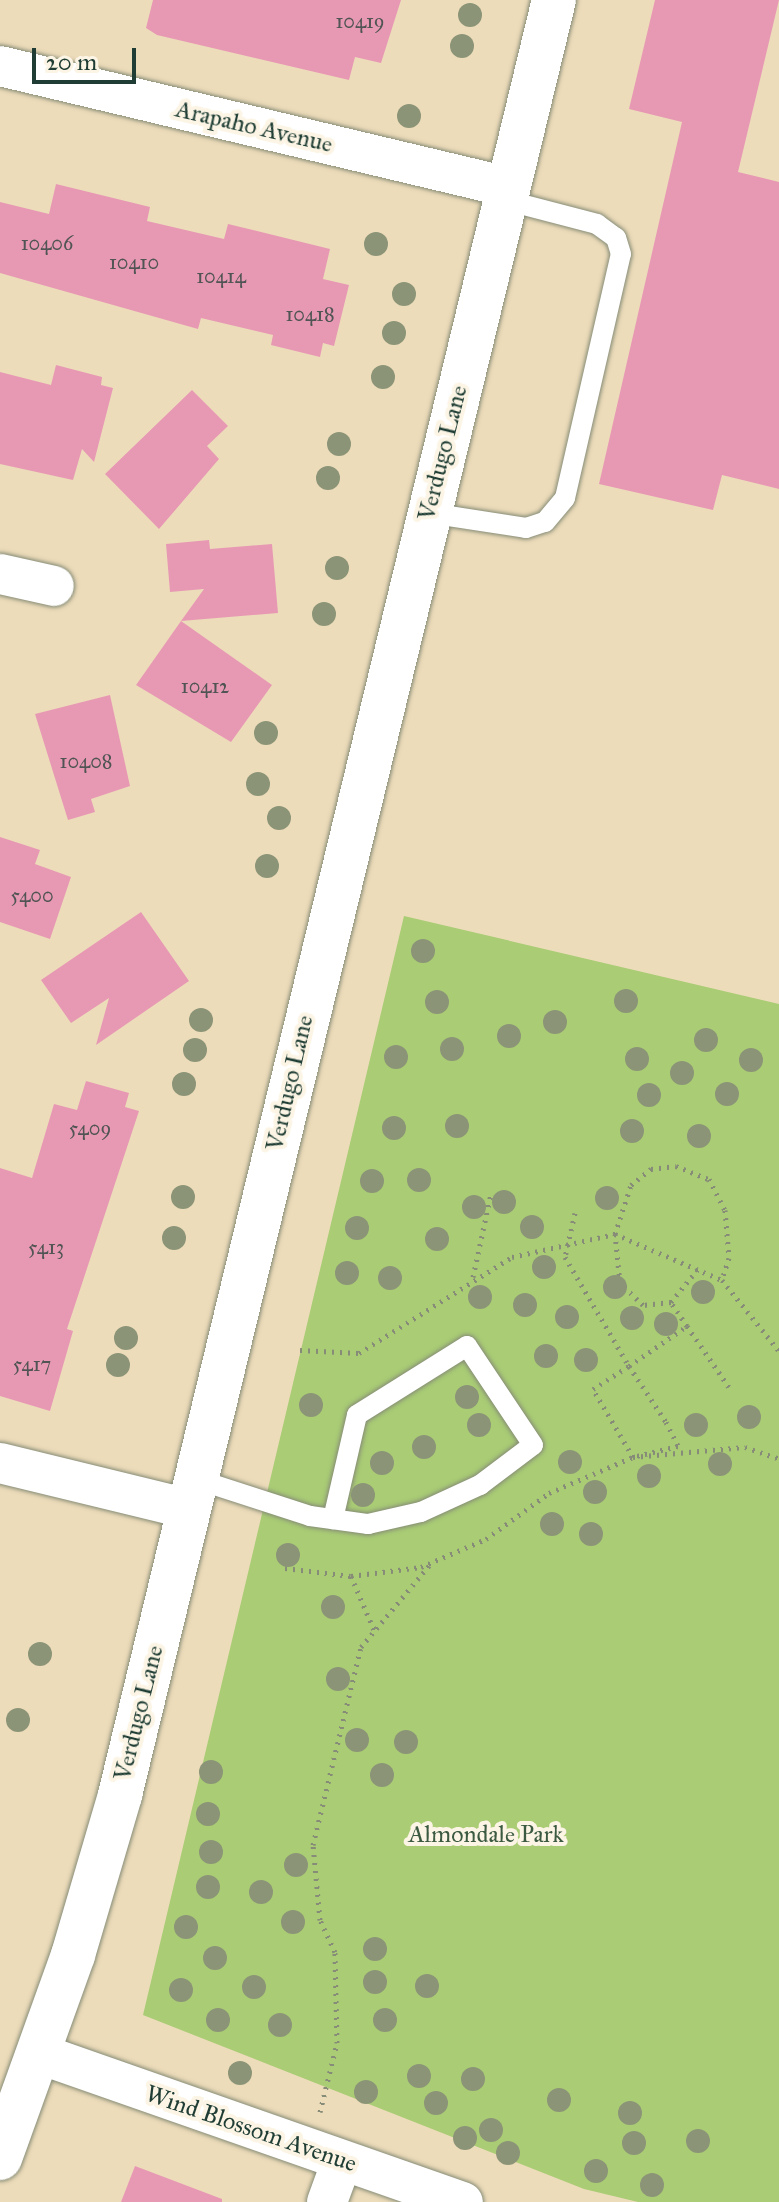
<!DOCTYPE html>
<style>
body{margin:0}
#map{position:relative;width:779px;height:2202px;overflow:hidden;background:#eddcba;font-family:"IM FELL Great Primer",serif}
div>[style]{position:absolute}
.green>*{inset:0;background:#a9cc75}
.building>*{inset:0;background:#e799b4}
.path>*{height:5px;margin-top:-2.5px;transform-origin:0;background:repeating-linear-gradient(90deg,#868c77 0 2px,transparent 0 8px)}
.roads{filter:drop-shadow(0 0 2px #868c77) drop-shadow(0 0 2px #868c77)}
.service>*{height:20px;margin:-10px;padding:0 10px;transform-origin:10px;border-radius:10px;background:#fff}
.minor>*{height:40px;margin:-20px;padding:0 20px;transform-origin:20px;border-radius:20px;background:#fff}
.tertiary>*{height:44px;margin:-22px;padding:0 22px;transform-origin:22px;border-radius:22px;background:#fff}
.trees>*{width:24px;height:24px;margin:-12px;border-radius:50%;background:#8b9477}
span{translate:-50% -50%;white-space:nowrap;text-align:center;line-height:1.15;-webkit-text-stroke:8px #fcf5e5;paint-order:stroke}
.number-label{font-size:20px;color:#515454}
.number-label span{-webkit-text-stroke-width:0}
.street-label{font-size:24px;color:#1f3d34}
.park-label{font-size:24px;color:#3b5a41}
.scale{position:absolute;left:32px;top:48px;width:104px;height:36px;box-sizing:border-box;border:4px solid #1f3d34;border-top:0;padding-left:10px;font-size:24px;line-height:28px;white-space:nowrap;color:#1f3d34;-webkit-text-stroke:6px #fcf5e5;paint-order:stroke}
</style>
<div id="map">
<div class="green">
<div style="clip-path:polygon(404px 916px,779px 1004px,779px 2202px,638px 2202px,584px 2189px,143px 2015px)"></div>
</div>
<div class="building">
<div style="clip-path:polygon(153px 0,401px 0,381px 63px,355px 57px,349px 80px,157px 35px,146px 28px)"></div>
<div style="clip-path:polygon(655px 0,779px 0,738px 172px,779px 182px,779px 489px,722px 475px,713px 510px,599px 484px,682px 122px,629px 109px)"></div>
<div style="clip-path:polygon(56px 184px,150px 207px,147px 221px,224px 239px,228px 224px,330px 249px,323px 279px,349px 285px,334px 346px,323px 343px,320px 357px,271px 345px,273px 335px,201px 318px,198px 329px,0 273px,0 202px,49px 214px)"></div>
<div style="clip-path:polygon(56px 365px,102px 377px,101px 385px,113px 388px,94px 462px,82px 449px,73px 480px,0 464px,0 372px,51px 385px)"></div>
<div style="clip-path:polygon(192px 390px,228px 426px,207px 446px,219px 459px,159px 529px,105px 474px)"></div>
<div style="clip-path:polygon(209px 540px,210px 549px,272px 544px,278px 613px,181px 621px,204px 589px,170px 592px,166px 544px)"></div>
<div style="clip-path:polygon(181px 621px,272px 685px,231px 742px,136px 685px)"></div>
<div style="clip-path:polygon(110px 695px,130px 786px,91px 799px,95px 812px,68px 820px,35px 714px)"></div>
<div style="clip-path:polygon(0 837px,40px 850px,35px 864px,71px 877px,50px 939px,0 922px)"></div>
<div style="clip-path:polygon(141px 912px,189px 981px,96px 1045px,109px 998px,71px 1023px,41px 980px)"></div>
<div style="clip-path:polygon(86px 1081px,129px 1093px,125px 1107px,139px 1111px,67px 1329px,73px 1331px,50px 1411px,0 1396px,0 1168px,32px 1178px,54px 1104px,77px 1110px)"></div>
<div style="clip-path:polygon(135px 2166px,222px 2199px,222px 2202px,121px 2202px)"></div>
</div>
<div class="path">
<div style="left:575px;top:1213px;width:45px;rotate:102.8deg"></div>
<div style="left:565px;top:1257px;width:126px;rotate:59.6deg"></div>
<div style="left:629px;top:1366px;width:70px;rotate:-34.6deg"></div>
<div style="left:687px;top:1326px;width:29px;rotate:-124deg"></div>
<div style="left:671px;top:1302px;width:28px;rotate:174deg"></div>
<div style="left:643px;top:1305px;width:32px;rotate:-136deg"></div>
<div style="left:620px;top:1283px;width:49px;rotate:-95.8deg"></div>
<div style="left:615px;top:1234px;width:116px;rotate:23.3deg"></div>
<div style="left:473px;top:1277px;width:85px;rotate:-77.8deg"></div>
<div style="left:671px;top:1302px;width:43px;rotate:-50.7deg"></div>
<div style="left:687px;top:1326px;width:74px;rotate:55.5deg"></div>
<div style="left:300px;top:1350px;width:59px;rotate:2.9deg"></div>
<div style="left:359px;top:1353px;width:181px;rotate:-32.1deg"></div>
<div style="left:512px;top:1257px;width:106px;rotate:-12.6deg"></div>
<div style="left:615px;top:1234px;width:52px;rotate:-71.9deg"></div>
<div style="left:631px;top:1185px;width:26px;rotate:-39deg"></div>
<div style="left:651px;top:1169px;width:25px;rotate:-7deg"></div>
<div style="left:676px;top:1166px;width:35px;rotate:22deg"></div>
<div style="left:709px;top:1179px;width:35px;rotate:63deg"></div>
<div style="left:725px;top:1210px;width:48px;rotate:85.2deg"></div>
<div style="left:729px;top:1258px;width:23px;rotate:108deg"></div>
<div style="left:722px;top:1280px;width:91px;rotate:51.2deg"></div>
<div style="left:629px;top:1366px;width:67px;rotate:56.5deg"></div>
<div style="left:666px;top:1422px;width:27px;rotate:63deg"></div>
<div style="left:678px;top:1446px;width:46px;rotate:166.3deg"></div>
<div style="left:633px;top:1457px;width:79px;rotate:-120.5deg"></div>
<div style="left:593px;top:1389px;width:43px;rotate:-32.6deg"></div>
<div style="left:285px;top:1568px;width:66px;rotate:6.9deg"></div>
<div style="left:351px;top:1576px;width:71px;rotate:-7.3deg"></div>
<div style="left:421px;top:1567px;width:71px;rotate:-23.3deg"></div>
<div style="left:486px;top:1539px;width:78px;rotate:-36.1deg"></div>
<div style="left:549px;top:1493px;width:91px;rotate:-23.2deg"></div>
<div style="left:633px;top:1457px;width:112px;rotate:-5.1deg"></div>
<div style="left:745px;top:1447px;width:36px;rotate:19deg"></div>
<div style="left:351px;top:1576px;width:59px;rotate:66.9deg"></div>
<div style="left:320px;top:2112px;width:71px;rotate:-76.2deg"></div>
<div style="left:337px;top:2043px;width:91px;rotate:-91.3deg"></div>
<div style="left:335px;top:1952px;width:35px;rotate:-115deg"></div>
<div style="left:320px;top:1920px;width:75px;rotate:-95.3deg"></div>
<div style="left:313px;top:1845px;width:204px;rotate:-76.4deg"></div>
<div style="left:361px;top:1647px;width:112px;rotate:-50.1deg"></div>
</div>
<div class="roads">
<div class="service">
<div style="left:429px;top:513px;width:98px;rotate:8.8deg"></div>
<div style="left:526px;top:528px;width:20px;rotate:-18deg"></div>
<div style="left:545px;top:522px;width:31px;rotate:-50deg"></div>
<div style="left:565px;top:498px;width:250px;rotate:-77.1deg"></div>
<div style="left:621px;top:254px;width:17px;rotate:-107deg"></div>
<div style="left:616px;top:238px;width:24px;rotate:-144deg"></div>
<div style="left:597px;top:224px;width:95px;rotate:-165.4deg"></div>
<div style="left:196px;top:1479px;width:120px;rotate:18deg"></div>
<div style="left:310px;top:1516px;width:59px;rotate:7.9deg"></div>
<div style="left:368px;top:1524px;width:54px;rotate:-12.8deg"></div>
<div style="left:421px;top:1512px;width:65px;rotate:-24.6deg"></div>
<div style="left:480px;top:1485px;width:66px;rotate:-37deg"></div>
<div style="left:533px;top:1445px;width:119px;rotate:-123.7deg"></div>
<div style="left:467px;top:1346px;width:130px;rotate:147.9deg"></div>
<div style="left:357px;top:1415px;width:107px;rotate:103deg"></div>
</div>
<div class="minor">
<div style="left:0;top:66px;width:522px;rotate:13.4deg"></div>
<div style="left:0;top:574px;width:55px;rotate:12.5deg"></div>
<div style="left:0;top:1463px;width:195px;rotate:13.7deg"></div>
<div style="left:40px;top:2054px;width:448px;rotate:19.3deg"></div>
<div style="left:327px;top:2202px;width:44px;rotate:-69.9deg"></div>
</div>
<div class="tertiary">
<div style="left:0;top:2158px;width:216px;rotate:-70.2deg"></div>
<div style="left:73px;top:1955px;width:167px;rotate:-73.6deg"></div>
<div style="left:120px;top:1795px;width:1847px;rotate:-76.41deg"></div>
</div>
</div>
<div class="trees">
<div style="left:470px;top:15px"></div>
<div style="left:462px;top:46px"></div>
<div style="left:409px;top:116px"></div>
<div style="left:376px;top:244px"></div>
<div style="left:404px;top:294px"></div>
<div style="left:394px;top:333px"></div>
<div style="left:383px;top:377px"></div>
<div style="left:339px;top:444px"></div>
<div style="left:328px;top:478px"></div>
<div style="left:337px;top:568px"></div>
<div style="left:324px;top:614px"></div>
<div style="left:266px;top:733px"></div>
<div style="left:258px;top:784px"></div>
<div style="left:279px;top:818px"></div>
<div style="left:267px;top:866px"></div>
<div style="left:423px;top:951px"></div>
<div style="left:626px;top:1001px"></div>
<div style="left:437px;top:1002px"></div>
<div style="left:201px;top:1020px"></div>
<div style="left:555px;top:1022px"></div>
<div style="left:509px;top:1036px"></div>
<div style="left:706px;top:1040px"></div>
<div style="left:452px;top:1049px"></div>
<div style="left:195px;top:1050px"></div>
<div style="left:396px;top:1057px"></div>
<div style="left:637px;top:1059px"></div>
<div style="left:751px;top:1060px"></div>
<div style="left:682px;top:1073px"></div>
<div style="left:184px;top:1084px"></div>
<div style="left:727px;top:1094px"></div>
<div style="left:649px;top:1095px"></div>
<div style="left:457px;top:1126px"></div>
<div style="left:394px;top:1128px"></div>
<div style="left:632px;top:1131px"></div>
<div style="left:699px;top:1136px"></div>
<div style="left:419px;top:1180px"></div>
<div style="left:372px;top:1181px"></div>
<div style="left:183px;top:1197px"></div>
<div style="left:607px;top:1198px"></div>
<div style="left:504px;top:1202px"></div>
<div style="left:474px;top:1207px"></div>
<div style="left:532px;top:1227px"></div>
<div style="left:357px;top:1228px"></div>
<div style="left:174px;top:1238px"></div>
<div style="left:437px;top:1239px"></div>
<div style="left:544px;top:1267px"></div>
<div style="left:347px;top:1273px"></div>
<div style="left:390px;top:1278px"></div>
<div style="left:615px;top:1287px"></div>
<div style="left:703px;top:1292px"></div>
<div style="left:480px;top:1297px"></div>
<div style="left:525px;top:1305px"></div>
<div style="left:567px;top:1317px"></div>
<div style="left:632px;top:1318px"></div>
<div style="left:666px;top:1324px"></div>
<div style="left:126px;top:1338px"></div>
<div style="left:546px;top:1356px"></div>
<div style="left:586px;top:1360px"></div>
<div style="left:118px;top:1365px"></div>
<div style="left:467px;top:1397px"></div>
<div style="left:311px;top:1405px"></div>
<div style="left:749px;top:1417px"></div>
<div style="left:479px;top:1425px"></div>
<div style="left:696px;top:1425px"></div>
<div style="left:424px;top:1447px"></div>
<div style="left:570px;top:1462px"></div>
<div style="left:382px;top:1463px"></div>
<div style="left:720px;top:1464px"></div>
<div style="left:649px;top:1476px"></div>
<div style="left:595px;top:1492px"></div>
<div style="left:363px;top:1495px"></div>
<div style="left:552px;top:1524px"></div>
<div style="left:591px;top:1534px"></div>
<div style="left:288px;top:1555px"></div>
<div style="left:333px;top:1607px"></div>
<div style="left:40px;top:1654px"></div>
<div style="left:338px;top:1679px"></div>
<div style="left:18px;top:1720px"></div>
<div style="left:357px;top:1740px"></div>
<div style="left:406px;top:1742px"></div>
<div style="left:211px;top:1772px"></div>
<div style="left:382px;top:1775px"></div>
<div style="left:208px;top:1814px"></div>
<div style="left:211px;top:1852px"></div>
<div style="left:296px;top:1865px"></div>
<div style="left:208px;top:1887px"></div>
<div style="left:261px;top:1892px"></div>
<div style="left:293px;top:1922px"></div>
<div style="left:186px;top:1927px"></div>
<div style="left:375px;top:1949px"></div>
<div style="left:215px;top:1958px"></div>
<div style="left:375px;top:1982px"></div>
<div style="left:427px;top:1986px"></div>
<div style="left:254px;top:1987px"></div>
<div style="left:181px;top:1990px"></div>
<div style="left:218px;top:2020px"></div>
<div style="left:385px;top:2020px"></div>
<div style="left:280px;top:2025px"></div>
<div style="left:240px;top:2073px"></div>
<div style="left:419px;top:2076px"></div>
<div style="left:473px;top:2079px"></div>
<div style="left:366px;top:2092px"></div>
<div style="left:559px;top:2100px"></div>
<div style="left:436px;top:2103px"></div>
<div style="left:630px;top:2113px"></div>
<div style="left:491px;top:2130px"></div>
<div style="left:465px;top:2138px"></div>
<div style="left:698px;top:2141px"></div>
<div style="left:634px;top:2143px"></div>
<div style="left:508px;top:2153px"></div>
<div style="left:596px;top:2171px"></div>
<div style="left:652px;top:2185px"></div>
</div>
<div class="number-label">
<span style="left:360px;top:21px">10419</span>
<span style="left:47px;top:243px">10406</span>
<span style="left:134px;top:262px">10410</span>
<span style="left:221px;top:276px">10414</span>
<span style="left:310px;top:314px">10418</span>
<span style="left:205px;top:686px">10412</span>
<span style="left:86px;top:761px">10408</span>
<span style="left:32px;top:895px">5400</span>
<span style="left:90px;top:1128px">5409</span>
<span style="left:46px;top:1247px">5413</span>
<span style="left:32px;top:1364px">5417</span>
</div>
<div class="street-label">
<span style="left:254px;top:127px;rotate:13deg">Arapaho Avenue</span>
<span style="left:443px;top:453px;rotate:-76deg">Verdugo Lane</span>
<span style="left:290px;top:1083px;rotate:-77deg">Verdugo Lane</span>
<span style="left:139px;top:1713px;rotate:-76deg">Verdugo Lane</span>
<span style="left:251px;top:2129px;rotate:19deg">Wind Blossom Avenue</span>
</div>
<div class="park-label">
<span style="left:486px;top:1835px">Almondale Park</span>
</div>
<div class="scale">20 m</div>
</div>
